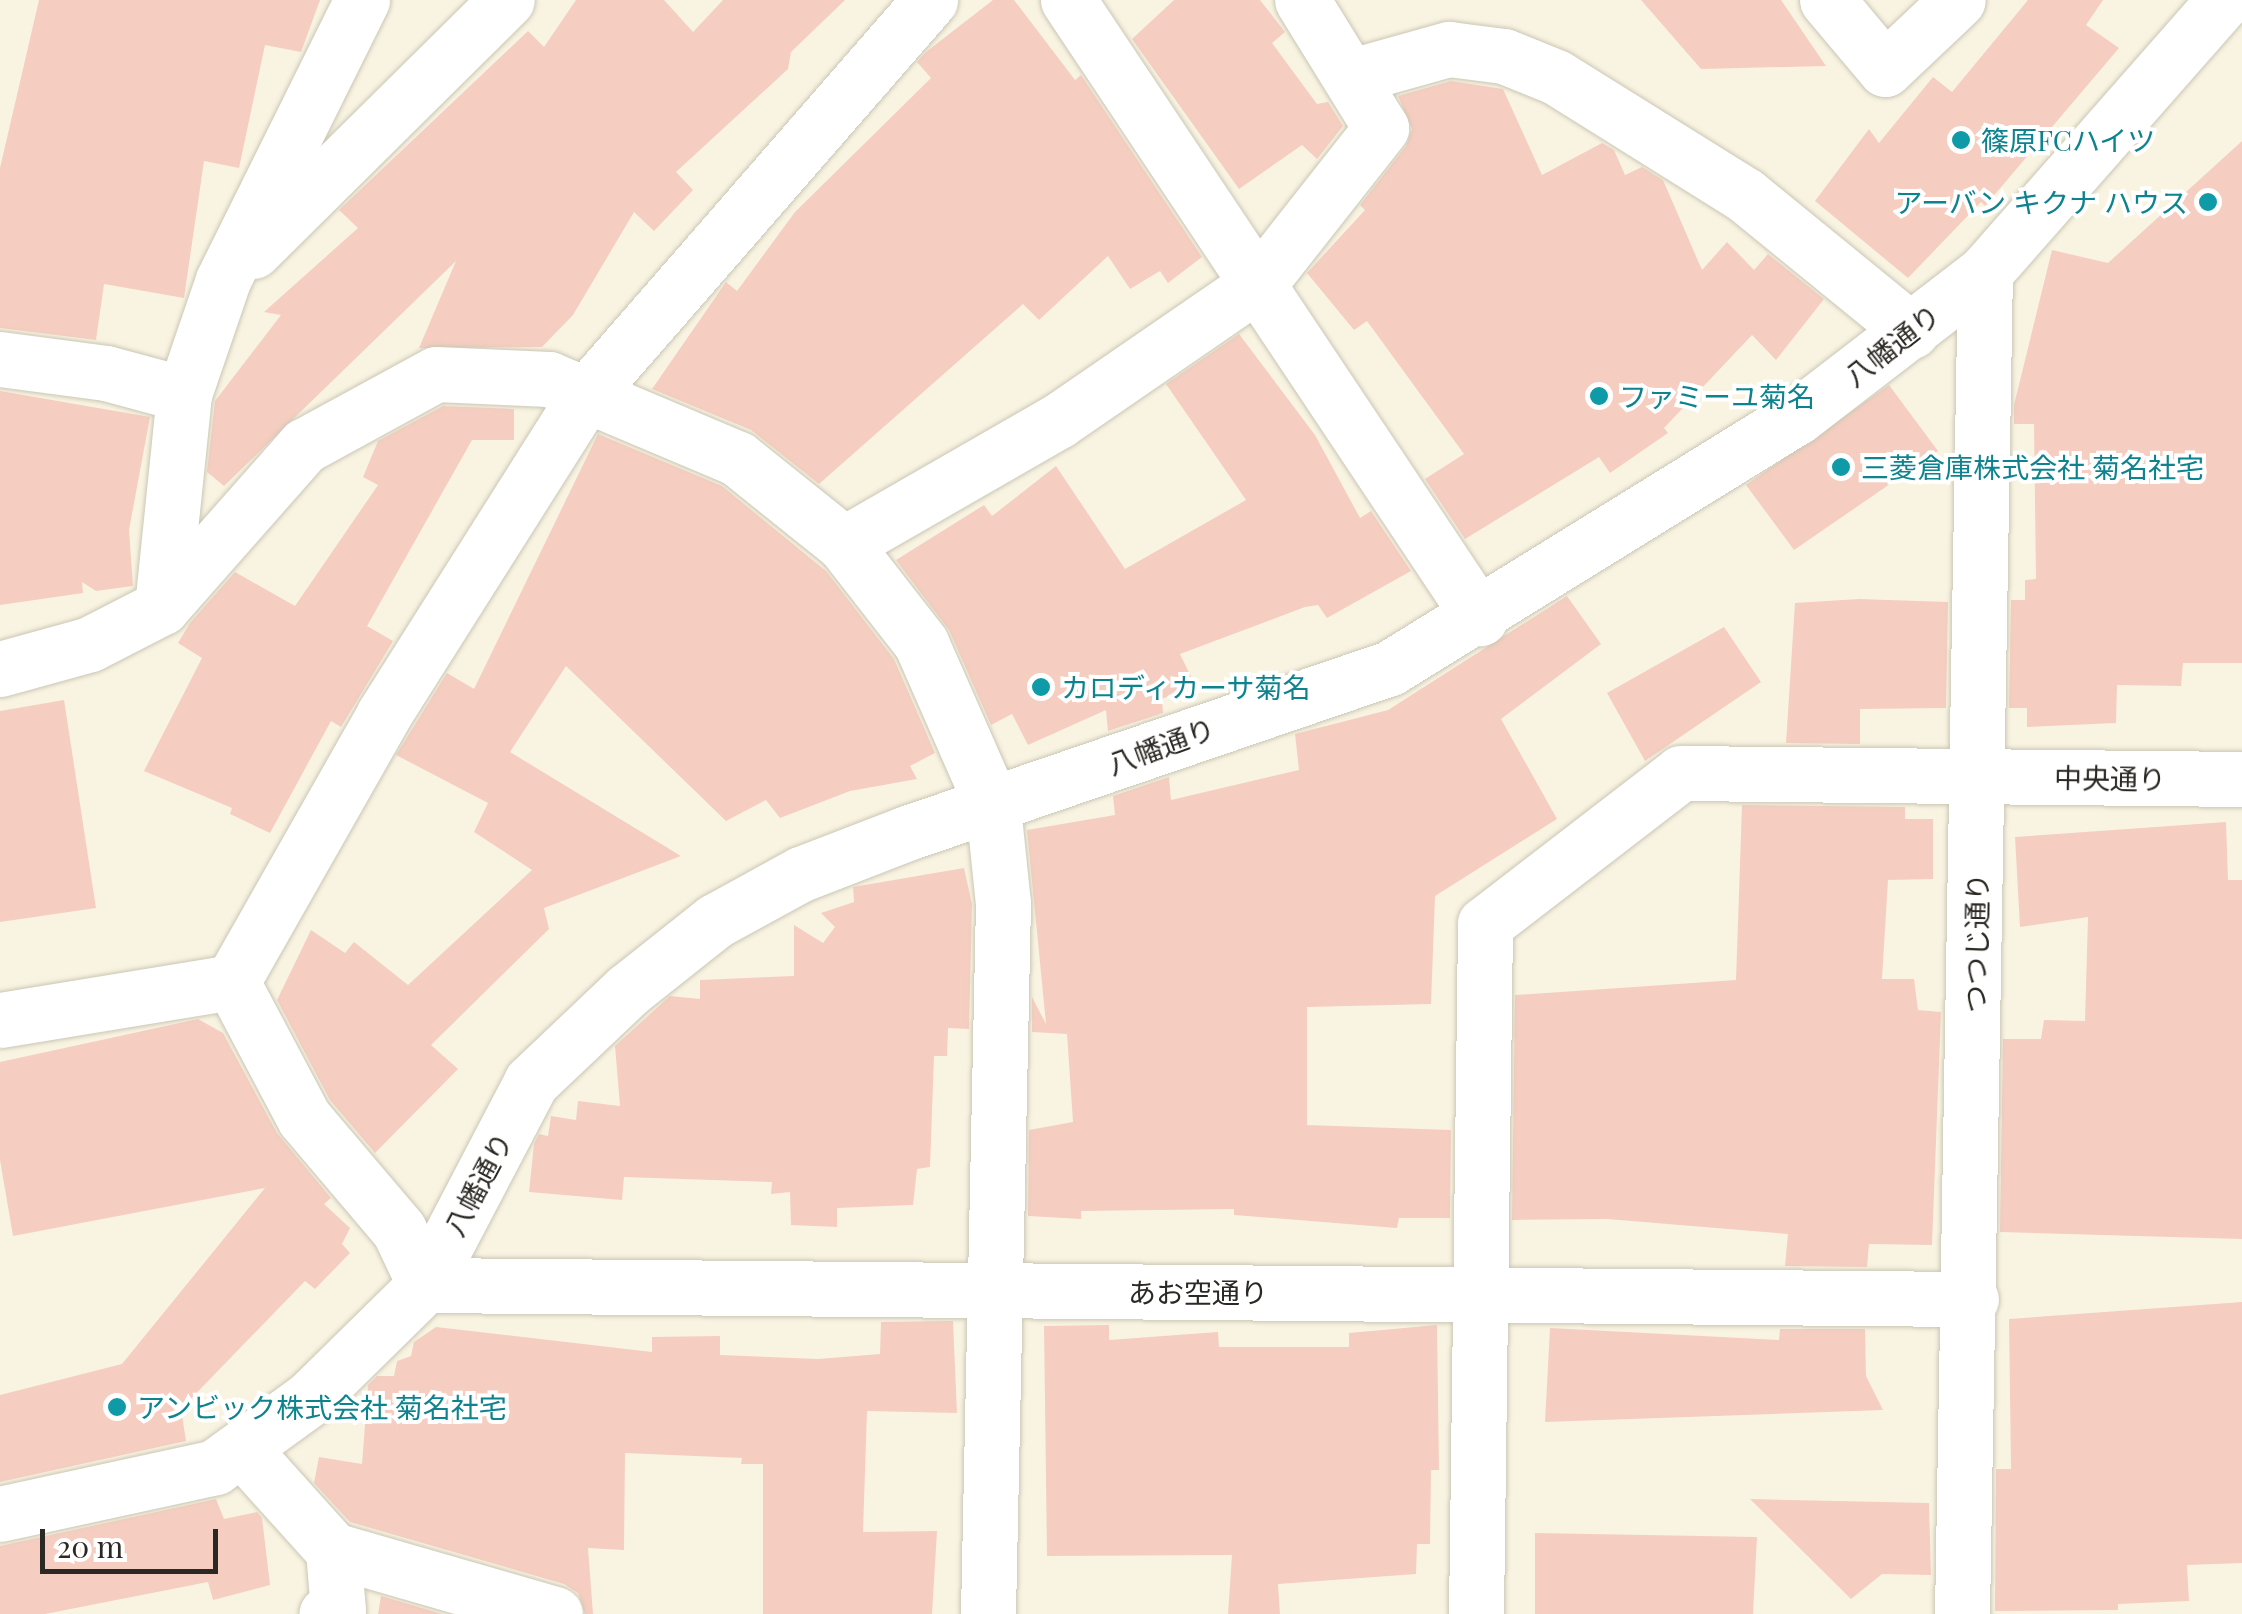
<!DOCTYPE html>
<meta charset="utf-8">
<style>
body{margin:0}
#map{position:relative;width:2242px;height:1614px;overflow:hidden;background:#f9f4e2;font-family:"Playfair Display","Noto Sans JP",serif}
div>[style]{position:absolute}
.building>*{inset:0;background:#f5cec1}
.roads{filter:drop-shadow(0 0 2px #cbc6b5) drop-shadow(0 0 2px #cbc6b5)}
.minor>*{height:55px;margin:-27.5px;padding:0 27.5px;transform-origin:27.5px;border-radius:27.5px;background:#fff}
.dots>*{width:28px;height:28px;translate:-50% -50%;box-sizing:border-box;border:5px solid #fff;border-radius:50%}
span{translate:-50% -50%;white-space:nowrap;text-align:center;line-height:1.15;-webkit-text-stroke:8px #fff;paint-order:stroke}
.culture-label{font-size:28px;color:#0d838f}
.left{translate:0 -50%;text-align:left}
.right{translate:-100% -50%;text-align:right}
.street-label{font-size:28px;color:#2b2923}
.scale{position:absolute;left:40px;top:1529px;width:178px;height:45px;box-sizing:border-box;border:5px solid #2b2923;border-top:0;padding-left:12px;font-size:30px;line-height:35px;white-space:nowrap;color:#2b2923;-webkit-text-stroke:8px #fff;paint-order:stroke}
</style>
<div id="map">
<div class="building">
<div style="clip-path:polygon(39px 0,320px 0,301px 52px,265px 45px,239px 168px,204px 161px,184px 298px,104px 284px,96px 340px,0 328px,0 168px)"></div>
<div style="clip-path:polygon(576px 0,664px 0,693px 32px,723px 0,845px 0,791px 52px,788px 69px,676px 172px,693px 190px,654px 231px,634px 212px,573px 315px,542px 347px,419px 348px,456px 261px,224px 486px,207px 472px,215px 401px,281px 315px,264px 312px,358px 228px,339px 210px,528px 31px,544px 47px)"></div>
<div style="clip-path:polygon(993px 0,1014px 0,1075px 80px,1081px 75px,1202px 257px,1168px 283px,1160px 271px,1130px 289px,1108px 256px,1039px 320px,1023px 304px,819px 484px,751px 430px,652px 389px,726px 282px,737px 291px,795px 212px,931px 78px,917px 62px,926px 52px)"></div>
<div style="clip-path:polygon(1174px 0,1260px 0,1285px 32px,1272px 43px,1317px 104px,1328px 102px,1343px 126px,1317px 159px,1302px 145px,1239px 189px,1132px 39px)"></div>
<div style="clip-path:polygon(1641px 0,1781px 0,1826px 66px,1701px 69px)"></div>
<div style="clip-path:polygon(2028px 0,2103px 0,2086px 25px,2119px 48px,1985px 206px,1981px 202px,1908px 278px,1815px 201px,1869px 129px,1879px 143px,1933px 77px,1952px 92px)"></div>
<div style="clip-path:polygon(1451px 81px,1503px 89px,1542px 175px,1602px 143px,1614px 150px,1625px 175px,1642px 167px,1663px 180px,1702px 270px,1727px 242px,1754px 270px,1768px 254px,1824px 299px,1776px 360px,1752px 335px,1664px 428px,1668px 433px,1610px 473px,1599px 457px,1465px 539px,1425px 479px,1464px 454px,1367px 321px,1354px 330px,1307px 273px,1365px 210px,1360px 205px,1406px 146px,1412px 129px,1398px 96px)"></div>
<div style="clip-path:polygon(2242px 141px,2242px 663px,2183px 663px,2181px 686px,2117px 685px,2116px 723px,2027px 727px,2027px 708px,2009px 708px,2011px 600px,2025px 600px,2025px 580px,2036px 579px,2034px 424px,2014px 424px,2014px 405px,2052px 250px,2108px 263px)"></div>
<div style="clip-path:polygon(1239px 334px,1315px 435px,1360px 518px,1371px 511px,1411px 571px,1327px 618px,1318px 605px,1305px 607px,1180px 654px,1195px 685px,1162px 699px,1163px 713px,1108px 731px,1106px 710px,1028px 745px,1012px 714px,991px 725px,949px 630px,896px 560px,984px 505px,992px 516px,1056px 466px,1125px 569px,1246px 500px,1166px 384px)"></div>
<div style="clip-path:polygon(1889px 385px,1938px 451px,1794px 550px,1746px 485px)"></div>
<div style="clip-path:polygon(0 391px,150px 417px,129px 530px,133px 586px,96px 591px,82px 582px,83px 593px,0 605px)"></div>
<div style="clip-path:polygon(443px 406px,514px 409px,514px 440px,472px 440px,367px 626px,393px 641px,341px 727px,331px 721px,270px 833px,230px 814px,232px 808px,144px 771px,202px 658px,178px 643px,190px 623px,235px 572px,295px 606px,378px 485px,363px 477px,378px 441px)"></div>
<div style="clip-path:polygon(598px 434px,722px 486px,826px 571px,894px 659px,935px 753px,910px 766px,917px 779px,850px 791px,780px 818px,766px 800px,726px 821px,566px 666px,510px 752px,681px 856px,544px 908px,549px 929px,431px 1045px,458px 1069px,375px 1153px,330px 1100px,277px 1000px,311px 930px,345px 953px,354px 942px,408px 985px,532px 870px,474px 832px,488px 803px,396px 755px,447px 673px,474px 689px)"></div>
<div style="clip-path:polygon(1567px 596px,1601px 644px,1501px 719px,1557px 819px,1435px 896px,1431px 1004px,1307px 1007px,1307px 1125px,1451px 1130px,1450px 1218px,1399px 1218px,1397px 1228px,1234px 1215px,1234px 1209px,1081px 1211px,1081px 1219px,1028px 1216px,1029px 1130px,1073px 1122px,1067px 1034px,1032px 1032px,1032px 997px,1046px 1024px,1027px 830px,1115px 815px,1113px 796px,1169px 777px,1171px 800px,1299px 770px,1295px 734px,1388px 710px)"></div>
<div style="clip-path:polygon(1859px 599px,1948px 602px,1946px 708px,1860px 709px,1860px 744px,1786px 743px,1795px 603px)"></div>
<div style="clip-path:polygon(1724px 627px,1761px 682px,1645px 761px,1607px 693px)"></div>
<div style="clip-path:polygon(64px 700px,96px 908px,0 922px,0 711px)"></div>
<div style="clip-path:polygon(1742px 805px,1905px 807px,1905px 819px,1933px 819px,1933px 879px,1888px 880px,1882px 979px,1914px 979px,1918px 1010px,1941px 1012px,1932px 1245px,1869px 1244px,1867px 1267px,1785px 1266px,1788px 1234px,1607px 1219px,1512px 1220px,1515px 995px,1736px 980px)"></div>
<div style="clip-path:polygon(2226px 822px,2228px 880px,2242px 880px,2242px 1239px,2000px 1232px,2003px 1039px,2041px 1039px,2044px 1020px,2085px 1021px,2088px 917px,2020px 927px,2015px 837px)"></div>
<div style="clip-path:polygon(964px 868px,972px 904px,969px 1029px,948px 1028px,947px 1056px,934px 1056px,930px 1167px,917px 1169px,913px 1205px,837px 1208px,837px 1227px,791px 1225px,790px 1192px,771px 1194px,772px 1182px,624px 1177px,622px 1200px,529px 1192px,534px 1144px,539px 1134px,548px 1136px,551px 1116px,576px 1120px,578px 1101px,620px 1106px,615px 1046px,670px 996px,700px 999px,700px 980px,794px 976px,794px 925px,823px 943px,835px 927px,821px 913px,854px 902px,853px 887px)"></div>
<div style="clip-path:polygon(198px 1019px,223px 1033px,277px 1133px,331px 1198px,324px 1204px,350px 1228px,342px 1244px,350px 1253px,315px 1289px,305px 1281px,181px 1409px,186px 1441px,0 1482px,0 1395px,122px 1364px,265px 1188px,13px 1236px,0 1160px,0 1062px)"></div>
<div style="clip-path:polygon(2242px 1302px,2242px 1563px,2187px 1565px,2189px 1601px,2118px 1604px,2118px 1610px,1995px 1611px,1996px 1469px,2011px 1469px,2009px 1319px)"></div>
<div style="clip-path:polygon(953px 1321px,957px 1413px,867px 1411px,863px 1532px,937px 1531px,932px 1614px,763px 1614px,763px 1464px,741px 1464px,742px 1458px,625px 1453px,624px 1550px,588px 1548px,593px 1614px,585px 1614px,578px 1593px,564px 1584px,350px 1522px,314px 1483px,319px 1457px,362px 1464px,368px 1385px,377px 1376px,394px 1376px,397px 1361px,411px 1356px,414px 1342px,436px 1327px,652px 1352px,652px 1337px,720px 1336px,720px 1355px,818px 1359px,880px 1354px,881px 1322px)"></div>
<div style="clip-path:polygon(1109px 1325px,1109px 1340px,1218px 1332px,1219px 1347px,1349px 1347px,1349px 1333px,1437px 1325px,1439px 1470px,1431px 1470px,1430px 1544px,1417px 1544px,1416px 1574px,1278px 1584px,1280px 1614px,1228px 1614px,1232px 1555px,1047px 1556px,1044px 1326px)"></div>
<div style="clip-path:polygon(1550px 1328px,1779px 1340px,1780px 1329px,1865px 1329px,1866px 1376px,1883px 1410px,1545px 1422px)"></div>
<div style="clip-path:polygon(216px 1499px,224px 1519px,257px 1512px,262px 1518px,270px 1585px,213px 1600px,208px 1582px,45px 1614px,0 1614px,0 1546px)"></div>
<div style="clip-path:polygon(1750px 1499px,1929px 1503px,1931px 1575px,1882px 1574px,1851px 1599px)"></div>
<div style="clip-path:polygon(1535px 1533px,1757px 1537px,1753px 1614px,1535px 1614px)"></div>
<div style="clip-path:polygon(381px 1596px,442px 1614px,378px 1614px)"></div>
</div>
<div class="roads">
<div class="minor">
<div style="left:1068px;top:0;width:743px;rotate:56.31deg"></div>
<div style="left:1827px;top:0;width:90px;rotate:50deg"></div>
<div style="left:1885px;top:69px;width:100px;rotate:-43.4deg"></div>
<div style="left:1352px;top:76px;width:101px;rotate:-15.6deg"></div>
<div style="left:1449px;top:49px;width:55px;rotate:7.3deg"></div>
<div style="left:1504px;top:56px;width:56px;rotate:22deg"></div>
<div style="left:1556px;top:77px;width:223px;rotate:32deg"></div>
<div style="left:1745px;top:195px;width:215px;rotate:39.2deg"></div>
<div style="left:253px;top:251px;width:357px;rotate:-44.7deg"></div>
<div style="left:0;top:359px;width:107px;rotate:7.5deg"></div>
<div style="left:106px;top:373px;width:81px;rotate:15.1deg"></div>
<div style="left:844px;top:544px;width:247px;rotate:-29.9deg"></div>
<div style="left:1058px;top:421px;width:245px;rotate:-34.5deg"></div>
<div style="left:1260px;top:282px;width:196px;rotate:-51.8deg"></div>
<div style="left:1381px;top:128px;width:150px;rotate:-121.7deg"></div>
<div style="left:162px;top:607px;width:214px;rotate:-84.1deg"></div>
<div style="left:184px;top:394px;width:120px;rotate:-71.1deg"></div>
<div style="left:223px;top:280px;width:313px;rotate:-63.6deg"></div>
<div style="left:0;top:669px;width:93px;rotate:-15.5deg"></div>
<div style="left:90px;top:644px;width:81px;rotate:-27.2deg"></div>
<div style="left:162px;top:607px;width:215px;rotate:-48.6deg"></div>
<div style="left:304px;top:446px;width:150px;rotate:-28.6deg"></div>
<div style="left:436px;top:374px;width:113px;rotate:2.5deg"></div>
<div style="left:549px;top:379px;width:205px;rotate:22.9deg"></div>
<div style="left:738px;top:459px;width:136px;rotate:38.7deg"></div>
<div style="left:844px;top:544px;width:125px;rotate:52.1deg"></div>
<div style="left:921px;top:643px;width:179px;rotate:66.3deg"></div>
<div style="left:993px;top:807px;width:97px;rotate:84.1deg"></div>
<div style="left:1003px;top:903px;width:711px;rotate:91.21deg"></div>
<div style="left:232px;top:982px;width:154px;rotate:62.1deg"></div>
<div style="left:304px;top:1118px;width:147px;rotate:49.7deg"></div>
<div style="left:399px;top:1230px;width:61px;rotate:64.7deg"></div>
<div style="left:425px;top:1285px;width:1546px;rotate:0.52deg"></div>
<div style="left:232px;top:982px;width:308px;rotate:-60.4deg"></div>
<div style="left:384px;top:714px;width:378px;rotate:-57.7deg"></div>
<div style="left:586px;top:395px;width:524px;rotate:-48.95deg"></div>
<div style="left:0;top:1020px;width:235px;rotate:-9.3deg"></div>
<div style="left:242px;top:1449px;width:136px;rotate:48deg"></div>
<div style="left:333px;top:1550px;width:61px;rotate:85.3deg"></div>
<div style="left:338px;top:1611px;width:12px;rotate:166deg"></div>
<div style="left:0;top:1514px;width:220px;rotate:-12.3deg"></div>
<div style="left:215px;top:1467px;width:116px;rotate:-35.9deg"></div>
<div style="left:309px;top:1399px;width:163px;rotate:-44.5deg"></div>
<div style="left:425px;top:1285px;width:229px;rotate:-62.4deg"></div>
<div style="left:531px;top:1082px;width:134px;rotate:-43.5deg"></div>
<div style="left:628px;top:990px;width:111px;rotate:-38.4deg"></div>
<div style="left:715px;top:921px;width:98px;rotate:-28.7deg"></div>
<div style="left:801px;top:874px;width:114px;rotate:-21.1deg"></div>
<div style="left:907px;top:833px;width:510px;rotate:-18.86deg"></div>
<div style="left:1390px;top:668px;width:478px;rotate:-31.7deg"></div>
<div style="left:1797px;top:417px;width:237px;rotate:-37.6deg"></div>
<div style="left:1985px;top:272px;width:362px;rotate:-48.7deg"></div>
<div style="left:333px;top:1550px;width:231px;rotate:16.1deg"></div>
<div style="left:1476px;top:1614px;width:690px;rotate:-89.25deg"></div>
<div style="left:1485px;top:924px;width:247px;rotate:-37.6deg"></div>
<div style="left:1681px;top:773px;width:561px;rotate:0.61deg"></div>
<div style="left:1962px;top:1614px;width:1342px;rotate:-89.02deg"></div>
</div>
</div>
<div class="dots">
<div style="left:1961px;top:140px;background:#0f9aa8"></div>
<div style="left:2208px;top:202px;background:#0f9aa8"></div>
<div style="left:1599px;top:396px;background:#0f9aa8"></div>
<div style="left:1841px;top:467px;background:#0f9aa8"></div>
<div style="left:1041px;top:687px;background:#0f9aa8"></div>
<div style="left:117px;top:1407px;background:#0f9aa8"></div>
</div>
<div class="culture-label">
<span class="left" style="left:1981px;top:140px">篠原FCハイツ</span>
<span class="right" style="left:2188px;top:202px">アーバン キクナ ハウス</span>
<span class="left" style="left:1619px;top:396px">ファミーユ菊名</span>
<span class="left" style="left:1861px;top:467px">三菱倉庫株式会社 菊名社宅</span>
<span class="left" style="left:1061px;top:687px">カロディカーサ菊名</span>
<span class="left" style="left:137px;top:1407px">アンビック株式会社 菊名社宅</span>
</div>
<div class="street-label">
<span style="left:1892px;top:345px;rotate:-38deg">八幡通り</span>
<span style="left:1161px;top:746px;rotate:-20deg">八幡通り</span>
<span style="left:2110px;top:778px;rotate:1deg">中央通り</span>
<span style="left:1976px;top:943px;rotate:-89deg">つつじ通り</span>
<span style="left:478px;top:1184px;rotate:-62deg">八幡通り</span>
<span style="left:1198px;top:1292px">あお空通り</span>
</div>
<div class="scale">20 m</div>
</div>
